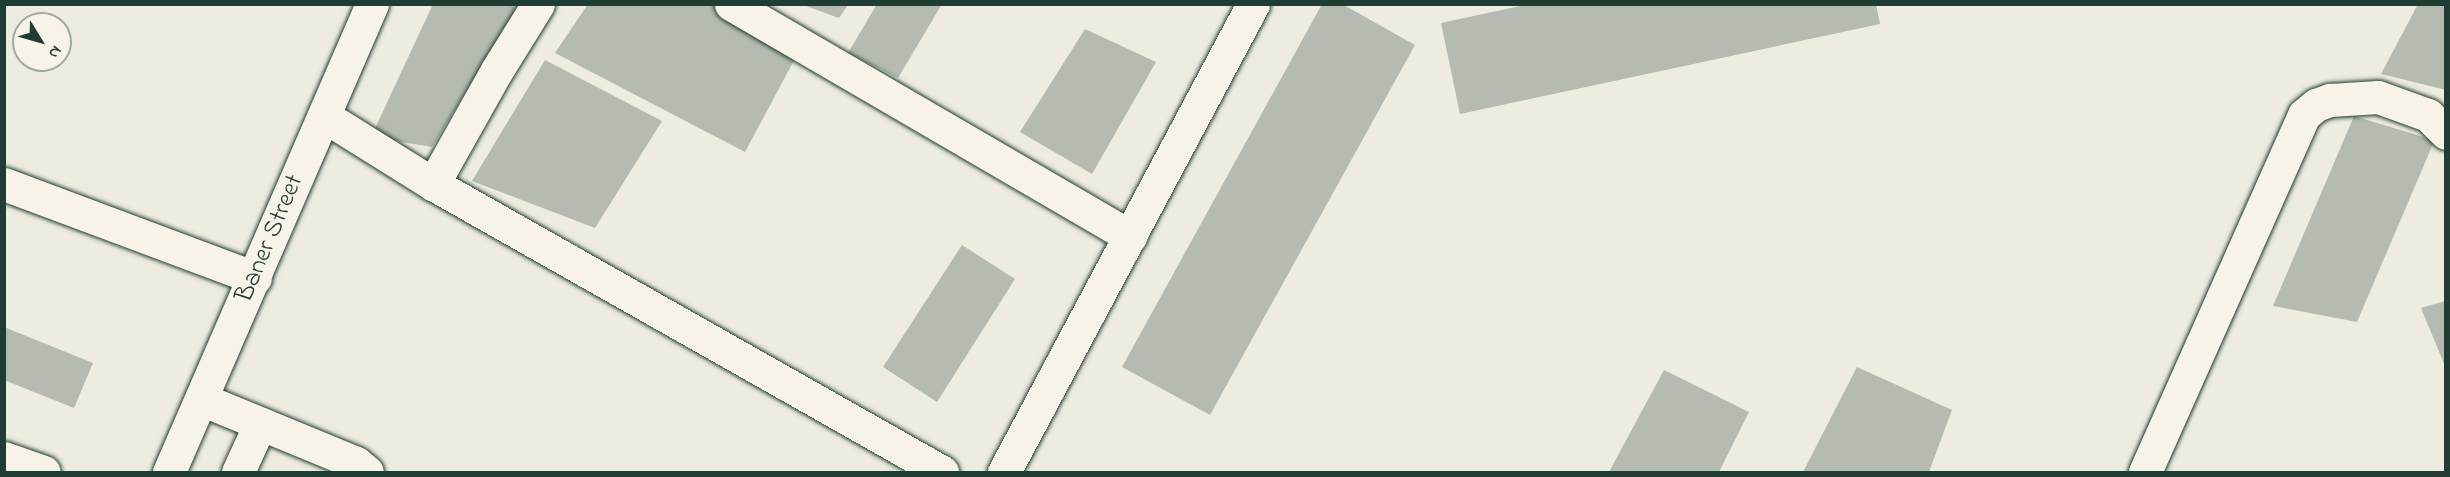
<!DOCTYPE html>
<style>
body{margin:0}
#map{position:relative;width:2450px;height:477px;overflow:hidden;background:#eeece1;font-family:"Indie Flower",sans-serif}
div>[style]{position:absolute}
.building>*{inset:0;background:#b5bbb0}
.roads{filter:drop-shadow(0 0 2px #1f3d34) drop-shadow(0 0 2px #1f3d34)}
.minor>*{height:33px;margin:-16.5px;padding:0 16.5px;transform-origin:16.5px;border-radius:16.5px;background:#f7f3e8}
.tertiary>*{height:33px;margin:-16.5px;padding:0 16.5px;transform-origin:16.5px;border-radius:16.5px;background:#f7f3e8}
span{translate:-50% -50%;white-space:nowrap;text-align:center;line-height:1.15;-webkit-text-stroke:4.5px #f7f3e8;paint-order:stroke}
.street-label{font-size:26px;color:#1f3d34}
.frame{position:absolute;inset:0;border:6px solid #1f3d34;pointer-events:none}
.north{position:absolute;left:12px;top:12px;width:60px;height:60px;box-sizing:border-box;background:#f7f3e8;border:2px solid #a1aaa0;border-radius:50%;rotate:127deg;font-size:16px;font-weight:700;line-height:24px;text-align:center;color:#1f3d34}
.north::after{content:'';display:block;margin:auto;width:21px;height:27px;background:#1f3d34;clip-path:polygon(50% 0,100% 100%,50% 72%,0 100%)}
</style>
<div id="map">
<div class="building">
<div style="clip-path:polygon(433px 4px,519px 4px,432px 147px,371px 137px)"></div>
<div style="clip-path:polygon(588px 4px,724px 4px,799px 51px,745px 152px,555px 53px)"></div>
<div style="clip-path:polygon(877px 4px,942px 4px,898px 78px,848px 53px)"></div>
<div style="clip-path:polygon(1322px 4px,1342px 4px,1415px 45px,1210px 415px,1122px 367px)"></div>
<div style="clip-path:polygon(1530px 4px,1876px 4px,1880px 24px,1460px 114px,1441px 23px)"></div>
<div style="clip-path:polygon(2418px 4px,2446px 4px,2446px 90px,2381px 74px)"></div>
<div style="clip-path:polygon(803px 5px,848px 5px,839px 18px)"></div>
<div style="clip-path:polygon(1085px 29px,1156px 62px,1092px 174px,1020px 132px)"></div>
<div style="clip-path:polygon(545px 60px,662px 121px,595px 228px,472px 181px)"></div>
<div style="clip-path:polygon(2354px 116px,2430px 139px,2433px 144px,2357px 322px,2273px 306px)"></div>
<div style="clip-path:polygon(962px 245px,1015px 279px,937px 402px,883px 367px)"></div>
<div style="clip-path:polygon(2445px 301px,2445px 366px,2421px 308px)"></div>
<div style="clip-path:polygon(4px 327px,93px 363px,74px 408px,4px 380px)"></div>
<div style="clip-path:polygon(1857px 367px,1952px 410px,1929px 472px,1803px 472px)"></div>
<div style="clip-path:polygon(1664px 370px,1749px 412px,1719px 472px,1609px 472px)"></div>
</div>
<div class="roads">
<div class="minor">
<div style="left:538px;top:4px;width:78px;rotate:121.8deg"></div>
<div style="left:497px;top:70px;width:131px;rotate:119.3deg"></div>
<div style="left:433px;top:184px;width:585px;rotate:29.5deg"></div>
<div style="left:731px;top:4px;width:462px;rotate:30.2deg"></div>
<div style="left:324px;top:116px;width:128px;rotate:32deg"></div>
<div style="left:4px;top:184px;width:268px;rotate:20.5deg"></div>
<div style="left:201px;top:399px;width:168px;rotate:22.4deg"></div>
<div style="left:356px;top:463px;width:14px;rotate:39deg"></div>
<div style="left:4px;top:458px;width:42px;rotate:19.3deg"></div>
<div style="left:238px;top:472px;width:53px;rotate:-65.4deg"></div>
<div style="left:1004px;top:472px;width:530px;rotate:-61.98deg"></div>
<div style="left:2145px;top:472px;width:391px;rotate:-66deg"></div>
<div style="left:2304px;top:115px;width:16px;rotate:-40deg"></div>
<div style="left:2316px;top:105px;width:15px;rotate:-20deg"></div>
<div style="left:2330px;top:100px;width:48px;rotate:-3.6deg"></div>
<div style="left:2378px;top:97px;width:53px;rotate:19.8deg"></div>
<div style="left:2428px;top:115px;width:25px;rotate:45deg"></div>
</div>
<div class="tertiary">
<div style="left:169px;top:472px;width:510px;rotate:-66.55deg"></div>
</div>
</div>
<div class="street-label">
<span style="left:271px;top:239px;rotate:-67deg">Baner Street</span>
</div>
<div class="frame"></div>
<div class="north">N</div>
</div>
